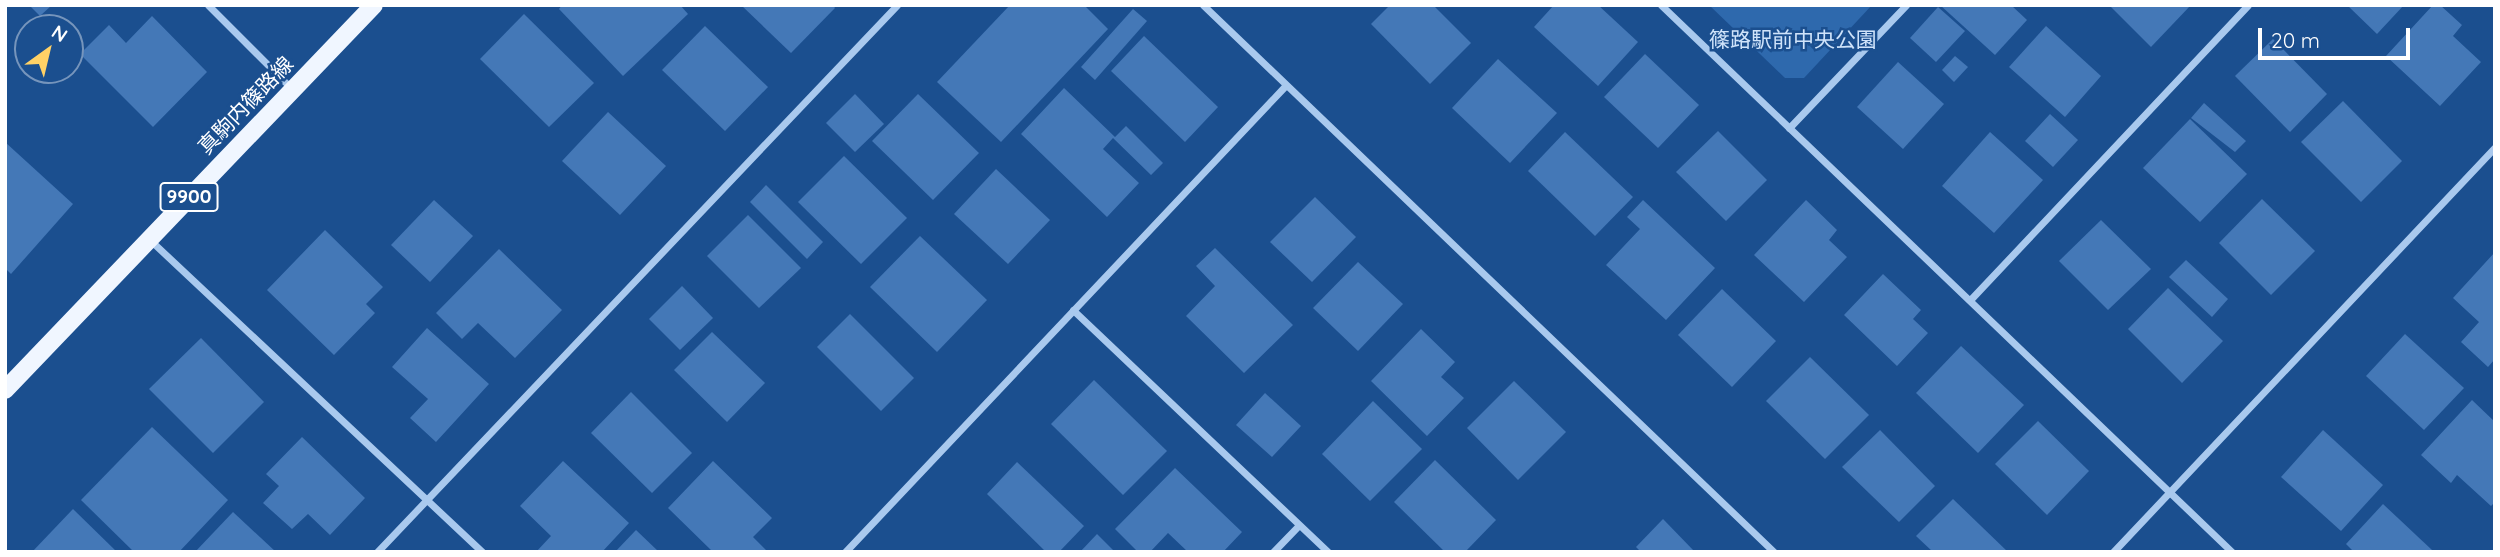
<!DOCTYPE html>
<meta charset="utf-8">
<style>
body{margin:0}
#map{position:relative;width:2500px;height:557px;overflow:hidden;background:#1b4f8f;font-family:Quicksand,"Noto Sans JP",sans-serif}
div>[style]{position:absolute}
.green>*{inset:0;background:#2e69ad}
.building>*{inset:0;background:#4478b7}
.street>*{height:7px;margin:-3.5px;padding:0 3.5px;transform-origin:3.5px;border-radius:3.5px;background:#a9c9ee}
.primary>*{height:18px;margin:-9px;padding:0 9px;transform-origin:9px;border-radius:9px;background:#f0f6ff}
span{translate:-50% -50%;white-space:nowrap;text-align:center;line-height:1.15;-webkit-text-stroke:5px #1b4f8f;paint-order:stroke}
.shield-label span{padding:2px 5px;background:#1b4f8f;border:2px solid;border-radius:5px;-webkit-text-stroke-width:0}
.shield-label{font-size:19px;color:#fff;font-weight:700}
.park-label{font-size:21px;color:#cfe3fa}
.street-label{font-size:21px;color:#fff}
.frame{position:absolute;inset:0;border:7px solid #fff;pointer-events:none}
.north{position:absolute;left:14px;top:14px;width:70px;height:70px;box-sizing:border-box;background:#1b4f8f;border:2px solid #7695bc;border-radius:50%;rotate:34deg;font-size:19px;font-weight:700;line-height:28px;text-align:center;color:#fff}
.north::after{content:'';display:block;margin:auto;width:24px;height:32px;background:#ffd166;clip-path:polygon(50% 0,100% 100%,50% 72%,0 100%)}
.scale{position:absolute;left:2258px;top:28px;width:152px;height:32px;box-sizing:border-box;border:4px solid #fff;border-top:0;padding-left:9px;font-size:21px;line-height:24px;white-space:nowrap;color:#fff;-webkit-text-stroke:5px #1b4f8f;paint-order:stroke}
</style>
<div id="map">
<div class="green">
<div style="clip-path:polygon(1709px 5px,1872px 5px,1804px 78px,1785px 78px)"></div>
</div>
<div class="building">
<div style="clip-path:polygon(29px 5px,52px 5px,40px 16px)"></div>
<div style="clip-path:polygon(562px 5px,680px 5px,688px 14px,623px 76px,559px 9px)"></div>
<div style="clip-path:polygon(741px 5px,833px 5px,835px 8px,791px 53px)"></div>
<div style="clip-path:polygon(1010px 5px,1084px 5px,1108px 29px,1001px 142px,937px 82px)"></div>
<div style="clip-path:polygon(1390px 5px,1433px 5px,1471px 43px,1430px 84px,1371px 24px)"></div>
<div style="clip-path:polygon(1554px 5px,1598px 5px,1638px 42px,1598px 86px,1534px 27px)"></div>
<div style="clip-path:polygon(1940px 5px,2011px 5px,2027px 20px,1995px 55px)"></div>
<div style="clip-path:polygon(2109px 5px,2191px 5px,2151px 47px)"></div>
<div style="clip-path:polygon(2347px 5px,2404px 5px,2377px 34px)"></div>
<div style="clip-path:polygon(2433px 5px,2440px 5px,2462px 25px,2453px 36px,2481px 62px,2440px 106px,2386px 56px)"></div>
<div style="clip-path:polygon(1938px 7px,1965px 31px,1936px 62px,1910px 38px)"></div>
<div style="clip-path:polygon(1133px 9px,1147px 21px,1095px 80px,1081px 67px)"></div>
<div style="clip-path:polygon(524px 14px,594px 83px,549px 127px,480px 59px)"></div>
<div style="clip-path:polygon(152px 16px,207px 72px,153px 127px,80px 54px,109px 25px,126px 43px)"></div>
<div style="clip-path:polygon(705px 26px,768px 87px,725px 131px,662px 70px)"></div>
<div style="clip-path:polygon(2046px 26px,2101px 76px,2065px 117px,2009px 67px)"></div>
<div style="clip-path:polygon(1144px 36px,1218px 107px,1185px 142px,1111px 71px)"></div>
<div style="clip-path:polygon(2273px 39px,2327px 94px,2290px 132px,2235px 76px)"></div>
<div style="clip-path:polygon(1645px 54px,1699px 105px,1658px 148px,1604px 97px)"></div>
<div style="clip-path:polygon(1955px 56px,1968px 67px,1954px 82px,1942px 70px)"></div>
<div style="clip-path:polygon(1498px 59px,1557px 113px,1510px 163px,1452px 108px)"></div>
<div style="clip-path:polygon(1898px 62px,1944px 104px,1903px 149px,1857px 107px)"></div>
<div style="clip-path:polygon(1064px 88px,1115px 137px,1126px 126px,1163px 163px,1151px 175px,1113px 138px,1103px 149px,1139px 183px,1107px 217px,1021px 134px)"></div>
<div style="clip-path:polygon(855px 94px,884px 124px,855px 152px,826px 123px)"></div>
<div style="clip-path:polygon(918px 94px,979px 153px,933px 200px,872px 141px)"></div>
<div style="clip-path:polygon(2343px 101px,2402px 161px,2361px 202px,2301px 142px)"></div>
<div style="clip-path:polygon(2204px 103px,2246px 141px,2235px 152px,2191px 118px)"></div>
<div style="clip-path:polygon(608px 112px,666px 166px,620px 215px,562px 161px)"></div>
<div style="clip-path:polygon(2050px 114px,2078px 140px,2053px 167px,2025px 141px)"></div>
<div style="clip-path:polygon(2190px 119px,2247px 174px,2200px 222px,2143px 168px)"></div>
<div style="clip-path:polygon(1718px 131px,1767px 180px,1726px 221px,1676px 172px)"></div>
<div style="clip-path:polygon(1565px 132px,1633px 197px,1595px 236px,1528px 171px)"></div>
<div style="clip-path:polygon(1990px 132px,2043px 180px,1994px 233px,1942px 186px)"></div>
<div style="clip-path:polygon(5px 142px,73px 204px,11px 274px,5px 268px)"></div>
<div style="clip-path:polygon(844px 156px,907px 218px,861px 264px,798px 202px)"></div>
<div style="clip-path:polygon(996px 169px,1050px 220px,1008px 264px,954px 214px)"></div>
<div style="clip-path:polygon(766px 185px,823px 242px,807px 259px,750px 202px)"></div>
<div style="clip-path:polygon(1315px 197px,1356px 237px,1312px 282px,1270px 242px)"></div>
<div style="clip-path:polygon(2262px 199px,2315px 251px,2271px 295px,2219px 243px)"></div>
<div style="clip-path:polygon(434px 200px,473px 236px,430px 282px,391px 245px)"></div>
<div style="clip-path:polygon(1643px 200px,1715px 268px,1666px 320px,1606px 265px,1640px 229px,1627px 217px)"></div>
<div style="clip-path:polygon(1806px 200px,1837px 230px,1829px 240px,1847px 257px,1804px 302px,1754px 255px)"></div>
<div style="clip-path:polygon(748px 215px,801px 268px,759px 308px,707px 256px)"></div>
<div style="clip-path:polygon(2101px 220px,2151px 269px,2108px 310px,2059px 261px)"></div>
<div style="clip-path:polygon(325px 230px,383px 287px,366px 304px,375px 313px,334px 355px,267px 290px)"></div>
<div style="clip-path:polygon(920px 236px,987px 300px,937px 352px,870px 287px)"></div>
<div style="clip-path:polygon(1215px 248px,1293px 325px,1244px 373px,1186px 316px,1215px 286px,1196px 266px)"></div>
<div style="clip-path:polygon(499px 249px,562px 310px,515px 358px,478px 323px,462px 339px,436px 313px)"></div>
<div style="clip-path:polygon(2495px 252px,2495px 359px,2488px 367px,2461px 342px,2479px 322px,2453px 298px)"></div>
<div style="clip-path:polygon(2186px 260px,2228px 299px,2212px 317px,2169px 277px)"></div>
<div style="clip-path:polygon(1358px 262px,1403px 304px,1358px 351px,1313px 308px)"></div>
<div style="clip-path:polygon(1883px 274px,1921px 310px,1913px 319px,1928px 333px,1897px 366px,1844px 315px)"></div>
<div style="clip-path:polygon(682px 286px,713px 318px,680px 350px,649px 319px)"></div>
<div style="clip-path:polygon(2168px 288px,2223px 341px,2182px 383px,2128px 329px)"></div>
<div style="clip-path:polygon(1722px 289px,1776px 341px,1732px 387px,1678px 335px)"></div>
<div style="clip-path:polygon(850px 314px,914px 378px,881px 411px,817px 347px)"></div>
<div style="clip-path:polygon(427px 328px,489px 384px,436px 442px,410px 418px,428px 399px,392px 367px)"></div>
<div style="clip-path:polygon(1421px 329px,1455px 362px,1441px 377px,1464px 398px,1427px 436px,1371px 381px)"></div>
<div style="clip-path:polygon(712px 332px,765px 383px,727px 422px,674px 370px)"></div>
<div style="clip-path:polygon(2405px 334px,2464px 388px,2424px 430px,2366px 376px)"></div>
<div style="clip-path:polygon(201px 338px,264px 402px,213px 453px,149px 389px)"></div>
<div style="clip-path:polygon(1961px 346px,2024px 405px,1978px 453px,1916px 393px)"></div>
<div style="clip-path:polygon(1810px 357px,1869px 415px,1825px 459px,1766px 401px)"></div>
<div style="clip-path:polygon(1094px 380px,1167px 451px,1123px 495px,1051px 424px)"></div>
<div style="clip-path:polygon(1514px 381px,1566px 432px,1518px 480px,1467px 428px)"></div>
<div style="clip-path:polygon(631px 392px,692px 453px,652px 493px,591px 433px)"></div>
<div style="clip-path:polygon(1265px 393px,1301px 426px,1272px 457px,1236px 425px)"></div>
<div style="clip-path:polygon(2472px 400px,2495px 422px,2495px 502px,2491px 506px,2457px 475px,2451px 483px,2421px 455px)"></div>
<div style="clip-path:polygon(1373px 401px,1422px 449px,1370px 501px,1322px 454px)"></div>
<div style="clip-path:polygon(2038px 421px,2089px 471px,2047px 515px,1995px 464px)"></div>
<div style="clip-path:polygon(152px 427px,228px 500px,179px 552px,134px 552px,81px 500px)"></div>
<div style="clip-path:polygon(1880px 430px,1935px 486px,1899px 522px,1842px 467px)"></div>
<div style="clip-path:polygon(2323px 430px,2383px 485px,2341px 531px,2281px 477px)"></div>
<div style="clip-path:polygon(302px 437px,365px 498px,330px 535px,308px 514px,292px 529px,263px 503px,279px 486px,266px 474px)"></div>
<div style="clip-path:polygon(1435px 460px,1496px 520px,1465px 552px,1445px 552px,1394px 502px)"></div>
<div style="clip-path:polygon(563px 461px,629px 523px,602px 552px,536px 552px,551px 536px,520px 506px)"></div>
<div style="clip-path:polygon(713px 461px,772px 518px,753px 537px,768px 552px,713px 552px,668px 508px)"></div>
<div style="clip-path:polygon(1017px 462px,1084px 526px,1059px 552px,1046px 552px,987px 494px)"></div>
<div style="clip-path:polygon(1175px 468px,1242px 532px,1223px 552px,1188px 552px,1168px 533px,1150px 552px,1138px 552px,1115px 529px)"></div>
<div style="clip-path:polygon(1953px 499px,2008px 552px,1933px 552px,1916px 536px)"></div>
<div style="clip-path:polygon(2383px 504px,2432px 550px,2430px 552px,2354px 552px,2346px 544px)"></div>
<div style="clip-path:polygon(73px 509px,117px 552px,32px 552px)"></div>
<div style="clip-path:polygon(233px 512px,276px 552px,195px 552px)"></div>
<div style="clip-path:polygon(1663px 519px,1695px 552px,1641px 552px,1636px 547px)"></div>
<div style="clip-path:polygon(636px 530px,659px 552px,615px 552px)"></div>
<div style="clip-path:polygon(1097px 534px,1115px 552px,1080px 552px)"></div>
</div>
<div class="street">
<div style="left:208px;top:5px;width:119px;rotate:45deg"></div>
<div style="left:1203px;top:5px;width:791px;rotate:43.77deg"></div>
<div style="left:1661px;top:5px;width:791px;rotate:43.77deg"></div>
<div style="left:1789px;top:128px;width:170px;rotate:-46.4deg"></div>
<div style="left:149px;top:239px;width:457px;rotate:43.2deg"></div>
<div style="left:1970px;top:300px;width:405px;rotate:-46.7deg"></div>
<div style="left:1073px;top:310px;width:352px;rotate:43.5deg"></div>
<div style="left:377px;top:552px;width:755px;rotate:-46.45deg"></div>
<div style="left:845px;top:552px;width:642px;rotate:-46.64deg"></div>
<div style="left:1273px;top:552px;width:37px;rotate:-46deg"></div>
<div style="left:2113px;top:552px;width:557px;rotate:-46.67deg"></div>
</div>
<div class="primary">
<div style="left:5px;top:390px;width:533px;rotate:-46.22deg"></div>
</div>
<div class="shield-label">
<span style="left:189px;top:197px">9900</span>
</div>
<div class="park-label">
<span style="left:1793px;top:39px">篠路駅前中央公園</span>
</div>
<div class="street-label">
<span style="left:245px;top:105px;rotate:-46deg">真駒内篠路線</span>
</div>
<div class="frame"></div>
<div class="north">N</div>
<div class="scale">20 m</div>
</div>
